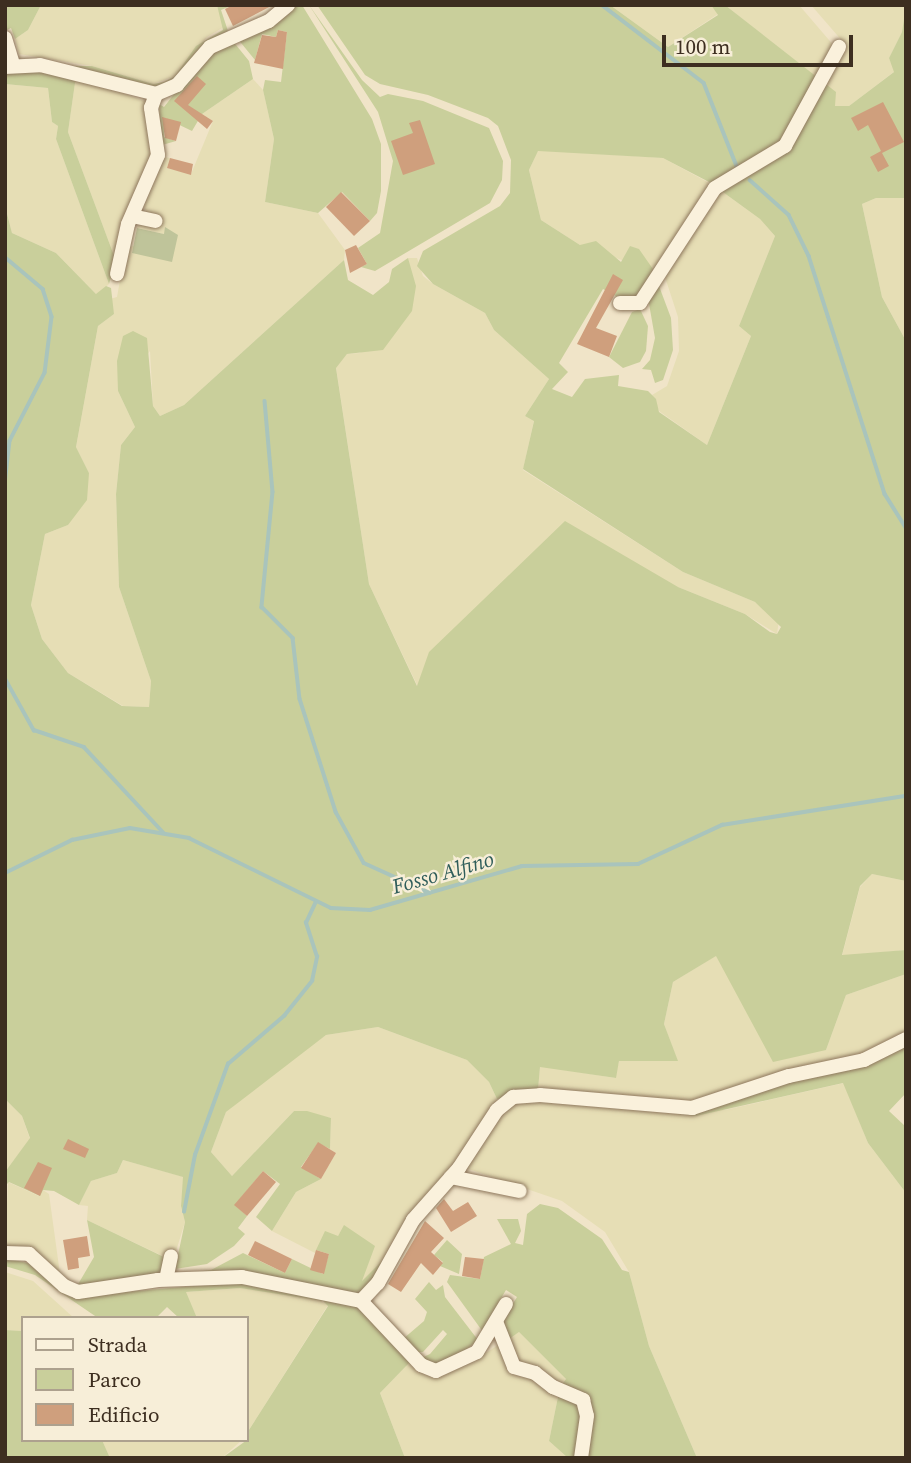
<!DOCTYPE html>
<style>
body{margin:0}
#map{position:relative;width:911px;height:1463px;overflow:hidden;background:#f0e4c8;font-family:"Source Serif 4",serif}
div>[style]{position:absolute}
.farmland>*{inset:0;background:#e6deb5}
.green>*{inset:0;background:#c9cf9b}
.cemetery>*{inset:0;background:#bfc49a}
.stream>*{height:3.5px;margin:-1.75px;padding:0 1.75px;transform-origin:1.75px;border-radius:1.75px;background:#a9c4bc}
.building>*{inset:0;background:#cf9f7d}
.roads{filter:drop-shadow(0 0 2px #8d765c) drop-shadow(0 0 2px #8d765c)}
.minor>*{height:14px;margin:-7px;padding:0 7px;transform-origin:7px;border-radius:7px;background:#faf1dc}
span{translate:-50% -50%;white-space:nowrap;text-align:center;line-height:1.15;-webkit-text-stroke:5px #f7eed8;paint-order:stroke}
.water-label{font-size:21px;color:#2f5d5a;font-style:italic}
.frame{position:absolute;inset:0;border:7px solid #3d2e20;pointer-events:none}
.legend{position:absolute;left:21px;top:1316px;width:228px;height:126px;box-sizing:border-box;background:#f7eed8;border:2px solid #ada18e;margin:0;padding:9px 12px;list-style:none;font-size:21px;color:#3d2e20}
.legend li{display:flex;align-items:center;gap:14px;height:35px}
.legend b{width:35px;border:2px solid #ada18e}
.scale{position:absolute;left:662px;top:35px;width:191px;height:32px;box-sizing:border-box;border:4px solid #3d2e20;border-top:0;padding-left:9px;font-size:21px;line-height:24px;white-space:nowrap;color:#3d2e20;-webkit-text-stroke:5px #f7eed8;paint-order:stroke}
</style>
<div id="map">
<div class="farmland">
<div style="clip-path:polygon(41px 5px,217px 5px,224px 27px,207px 37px,175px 76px,153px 84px,92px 66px,19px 54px,15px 39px,28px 30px)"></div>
<div style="clip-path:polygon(610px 5px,711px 5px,718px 14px,668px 47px)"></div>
<div style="clip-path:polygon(725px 5px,799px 5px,835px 47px,821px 81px)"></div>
<div style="clip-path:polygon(811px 5px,906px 5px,902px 32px,889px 58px,895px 71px,849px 106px,835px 106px,826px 84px,844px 43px)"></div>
<div style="clip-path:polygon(76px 76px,147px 102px,153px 150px,120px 226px,116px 261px,68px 132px)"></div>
<div style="clip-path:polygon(253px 79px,263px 90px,274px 139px,265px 202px,318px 213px,345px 250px,344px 260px,184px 405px,160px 416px,153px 406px,150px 351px,118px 391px,135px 427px,121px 445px,116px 494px,119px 587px,151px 681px,149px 707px,123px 706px,68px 673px,42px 639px,31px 605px,45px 534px,68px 525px,89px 473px,76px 447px,98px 326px,114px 314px,110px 299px,117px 297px,126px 247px,134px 246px,132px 253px,164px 234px,137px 228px,147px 213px,142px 202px,163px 157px,170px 158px,167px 168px,191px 174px,213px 121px,202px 114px)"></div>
<div style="clip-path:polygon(5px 84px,48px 88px,52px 122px,58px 126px,56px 139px,109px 284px,97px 295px,56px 253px,12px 233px,5px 206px)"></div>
<div style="clip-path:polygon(538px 150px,663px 158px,713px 185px,655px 272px,580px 245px,541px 220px,529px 170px)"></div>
<div style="clip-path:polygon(720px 190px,760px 219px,775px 236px,739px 326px,751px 336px,707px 445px,659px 411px,652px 395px,667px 386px,679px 351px,678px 317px,664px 274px)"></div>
<div style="clip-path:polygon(876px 198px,906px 198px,906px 341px,882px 297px,862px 204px)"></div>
<div style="clip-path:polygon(408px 258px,417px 258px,423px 276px,433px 284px,485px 313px,494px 330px,549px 379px,525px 416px,534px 420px,523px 470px,683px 572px,755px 602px,779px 620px,777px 634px,745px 614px,678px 587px,418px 687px,369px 584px,336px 367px,347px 354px,360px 353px,410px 268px)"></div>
<div style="clip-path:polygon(872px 874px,906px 881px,906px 950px,842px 956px,860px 887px)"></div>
<div style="clip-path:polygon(717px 955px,826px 1050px,846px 995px,906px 974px,906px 1035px,859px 1057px,691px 1105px,538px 1090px,540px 1066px,615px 1078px,619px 1061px,677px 1060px,664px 1024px,673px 982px)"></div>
<div style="clip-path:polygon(378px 1027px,467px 1060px,489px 1082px,497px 1099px,484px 1125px,368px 1279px,361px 1282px,344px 1226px,338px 1236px,315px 1253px,272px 1231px,296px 1192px,321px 1179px,336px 1153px,330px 1149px,331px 1118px,294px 1111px,232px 1176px,211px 1152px,226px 1112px,290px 1059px,326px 1035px)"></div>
<div style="clip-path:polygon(844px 1083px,868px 1143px,906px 1193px,906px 1458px,697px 1458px,649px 1346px,629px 1272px,605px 1232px,562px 1201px,463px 1167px,498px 1112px,514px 1099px,725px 1110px)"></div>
<div style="clip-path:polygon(5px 1099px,22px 1116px,30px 1139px,5px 1172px)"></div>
<div style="clip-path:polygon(123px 1160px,184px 1177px,181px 1206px,185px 1222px,173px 1261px,87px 1220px,88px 1206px,79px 1205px,91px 1181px,117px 1173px)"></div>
<div style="clip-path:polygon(8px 1182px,39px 1196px,43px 1190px,49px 1194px,60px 1274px,28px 1247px,5px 1248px)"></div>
<div style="clip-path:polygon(5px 1272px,33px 1281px,74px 1318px,23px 1318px,23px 1331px,5px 1330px)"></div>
<div style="clip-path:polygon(240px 1288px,316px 1298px,328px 1305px,247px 1433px,247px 1318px,197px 1318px,185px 1292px)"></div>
<div style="clip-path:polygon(519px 1332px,566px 1379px,560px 1387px,549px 1441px,568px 1458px,405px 1458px,380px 1393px,411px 1361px,445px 1372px,468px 1364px)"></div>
<div style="clip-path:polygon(102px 1440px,242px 1440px,222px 1458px,110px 1458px)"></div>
</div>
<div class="green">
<div style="clip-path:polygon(5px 5px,41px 5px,28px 30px,15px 39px,11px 28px,5px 31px)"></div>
<div style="clip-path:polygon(217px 5px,233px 5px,221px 10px,228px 31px,176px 79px,157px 89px,71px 66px,92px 66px,153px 84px,164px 82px,175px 76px,196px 46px,223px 30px)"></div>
<div style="clip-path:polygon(297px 5px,302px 5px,372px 119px,381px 144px,381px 191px,377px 213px,370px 221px,342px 192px,318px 213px,265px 202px,274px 139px,263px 90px,265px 80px,281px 82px,287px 32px,278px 30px,276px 37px,262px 34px,255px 60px,237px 38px)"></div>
<div style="clip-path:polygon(309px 5px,362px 80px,380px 97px,388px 94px,423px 101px,489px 128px,503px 161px,502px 180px,490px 203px,375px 271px,361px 267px,367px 264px,358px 248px,380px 233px,393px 161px,378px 112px)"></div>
<div style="clip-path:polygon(evenodd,317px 5px,610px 5px,668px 47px,718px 15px,711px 5px,725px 5px,836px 92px,835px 106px,849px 106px,894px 72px,889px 58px,902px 32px,906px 5px,906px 198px,876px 198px,862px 204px,882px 297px,906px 341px,906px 881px,872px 874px,860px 886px,842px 955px,906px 950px,906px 974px,846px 995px,826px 1050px,773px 1062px,716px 956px,673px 982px,664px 1024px,678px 1061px,619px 1061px,616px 1078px,540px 1067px,538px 1090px,497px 1099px,489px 1082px,467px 1060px,378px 1027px,326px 1035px,226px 1112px,211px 1152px,232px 1176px,294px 1111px,307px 1111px,331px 1118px,330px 1149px,318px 1143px,301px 1167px,321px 1179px,296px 1192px,272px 1231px,256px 1217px,280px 1184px,263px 1171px,235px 1205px,247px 1216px,238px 1228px,245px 1234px,234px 1246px,207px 1264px,175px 1269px,185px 1222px,181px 1206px,183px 1177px,123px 1160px,117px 1173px,91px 1181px,79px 1205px,54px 1191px,43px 1190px,40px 1196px,9px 1182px,5px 1186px,5px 1172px,30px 1138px,22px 1116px,5px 1099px,5px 206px,12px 233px,56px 253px,96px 294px,106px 286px,111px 288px,114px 314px,98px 326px,76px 447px,89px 473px,87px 500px,68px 525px,45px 534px,31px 605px,42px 639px,68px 673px,122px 706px,149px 707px,151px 681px,119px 587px,116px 494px,121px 445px,135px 427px,118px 391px,117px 361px,123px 336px,133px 331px,147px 338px,153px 406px,160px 416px,184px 405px,344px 260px,348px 280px,373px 295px,389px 282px,392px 269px,408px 258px,416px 286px,412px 311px,383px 350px,347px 354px,336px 368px,369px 584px,417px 686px,429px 652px,565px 521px,678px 587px,745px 614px,770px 632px,777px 634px,781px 627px,755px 602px,683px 572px,523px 469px,534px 421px,525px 416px,549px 379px,494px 330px,485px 313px,433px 284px,417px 266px,423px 251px,500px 206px,510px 193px,511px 160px,498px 126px,488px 118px,428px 95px,380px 84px,365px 75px,317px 5px,538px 151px,663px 158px,709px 182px,760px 219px,775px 236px,739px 326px,751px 336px,707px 445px,659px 412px,656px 399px,648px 391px,618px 386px,619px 375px,585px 379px,572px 397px,552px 389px,568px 372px,559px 363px,603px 289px,623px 300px,639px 297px,655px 272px,639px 249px,630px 246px,621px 262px,596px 241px,580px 245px,541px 220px,529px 170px,538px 151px)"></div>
<div style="clip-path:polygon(232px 40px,249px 61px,253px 79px,202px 114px,192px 131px,165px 118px,164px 137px,176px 141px,162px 145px,159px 104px,164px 107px,204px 56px)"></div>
<div style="clip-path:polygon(25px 68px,76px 76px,68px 132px,116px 261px,109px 284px,56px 139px,58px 126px,52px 122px,48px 88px,5px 84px,5px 71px)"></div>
<div style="clip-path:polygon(659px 286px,671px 318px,673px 350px,663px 380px,655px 383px,651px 370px,642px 369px,650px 360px,655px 338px,648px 298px)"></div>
<div style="clip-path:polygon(640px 309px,648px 326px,646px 351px,640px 362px,623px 368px,609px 357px,632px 312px)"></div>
<div style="clip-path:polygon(906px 1044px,906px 1093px,889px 1111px,906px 1127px,906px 1193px,868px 1143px,843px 1083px,696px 1116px,632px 1108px,693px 1112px)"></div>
<div style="clip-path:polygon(540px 1204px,558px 1208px,602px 1239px,622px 1270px,629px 1272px,649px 1346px,697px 1458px,568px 1458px,549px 1441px,560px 1387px,566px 1379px,519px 1332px,509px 1339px,502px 1321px,517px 1297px,506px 1290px,500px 1300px,503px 1303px,483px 1332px,447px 1282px,450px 1275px,480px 1279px,484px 1257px,511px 1244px,497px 1219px,518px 1219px,521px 1231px,515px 1243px,523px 1245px,527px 1214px)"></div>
<div style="clip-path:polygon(87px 1220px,166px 1258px,161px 1273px,77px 1286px,94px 1257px)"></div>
<div style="clip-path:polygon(344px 1225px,375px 1246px,362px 1281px,393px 1250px,361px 1295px,243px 1271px,176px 1274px,211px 1270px,243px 1253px,285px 1273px,292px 1259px,323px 1274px,329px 1254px,316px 1250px,325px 1231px,338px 1236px)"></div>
<div style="clip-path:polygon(447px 1240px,462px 1254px,459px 1274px,440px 1266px,443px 1262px,434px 1255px)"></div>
<div style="clip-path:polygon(5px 1258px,36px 1265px,54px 1287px,70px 1297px,238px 1282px,361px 1305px,411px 1361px,380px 1393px,405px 1458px,222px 1458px,247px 1440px,247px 1433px,328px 1306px,323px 1301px,240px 1288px,186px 1292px,197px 1318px,179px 1318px,167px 1307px,156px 1318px,98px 1318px,35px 1275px,5px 1266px)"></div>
<div style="clip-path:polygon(429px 1282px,436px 1290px,443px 1285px,445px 1297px,478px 1340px,445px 1367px,419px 1359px,430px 1354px,447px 1334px,443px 1330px,423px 1352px,415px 1352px,403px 1339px,424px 1321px,427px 1312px,415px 1299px)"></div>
<div style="clip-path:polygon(5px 1330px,23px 1331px,23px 1440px,102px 1440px,110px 1458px,5px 1458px)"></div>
</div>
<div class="cemetery">
<div style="clip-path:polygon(165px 227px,178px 235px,172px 262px,132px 253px,137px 228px,164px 234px)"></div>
</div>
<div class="stream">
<div style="left:602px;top:5px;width:128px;rotate:37.4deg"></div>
<div style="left:704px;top:83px;width:92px;rotate:68.4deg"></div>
<div style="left:750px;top:180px;width:52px;rotate:41.9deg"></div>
<div style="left:789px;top:215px;width:46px;rotate:64deg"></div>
<div style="left:809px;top:256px;width:250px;rotate:72.3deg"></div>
<div style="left:885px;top:494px;width:40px;rotate:58deg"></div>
<div style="left:5px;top:257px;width:50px;rotate:40.1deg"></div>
<div style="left:43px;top:289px;width:29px;rotate:72deg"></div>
<div style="left:52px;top:317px;width:56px;rotate:97.1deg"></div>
<div style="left:45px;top:373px;width:76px;rotate:117.2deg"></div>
<div style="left:10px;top:441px;width:43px;rotate:96.6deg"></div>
<div style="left:265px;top:401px;width:91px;rotate:85deg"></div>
<div style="left:273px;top:492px;width:116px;rotate:95.5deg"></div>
<div style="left:262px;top:607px;width:44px;rotate:45deg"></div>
<div style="left:293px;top:638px;width:61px;rotate:83.5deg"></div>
<div style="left:300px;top:699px;width:119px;rotate:72.3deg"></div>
<div style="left:336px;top:812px;width:58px;rotate:61.2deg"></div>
<div style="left:364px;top:863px;width:72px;rotate:24.4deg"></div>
<div style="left:5px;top:678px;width:60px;rotate:60.9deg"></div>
<div style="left:34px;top:730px;width:53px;rotate:18.8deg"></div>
<div style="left:84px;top:747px;width:116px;rotate:47.1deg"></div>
<div style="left:5px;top:873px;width:75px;rotate:-26.2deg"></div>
<div style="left:72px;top:840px;width:59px;rotate:-11.7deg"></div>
<div style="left:130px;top:828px;width:60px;rotate:9.6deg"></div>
<div style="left:189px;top:838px;width:158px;rotate:26.2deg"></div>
<div style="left:331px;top:908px;width:39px;rotate:3deg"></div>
<div style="left:370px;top:910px;width:158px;rotate:-16.1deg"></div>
<div style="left:522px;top:866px;width:116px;rotate:-1deg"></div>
<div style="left:638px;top:864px;width:93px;rotate:-24.9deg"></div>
<div style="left:722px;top:825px;width:186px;rotate:-9deg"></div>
<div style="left:184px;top:1212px;width:58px;rotate:-79.1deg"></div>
<div style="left:195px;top:1155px;width:97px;rotate:-70.1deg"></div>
<div style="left:228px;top:1064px;width:74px;rotate:-40.6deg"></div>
<div style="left:284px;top:1016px;width:45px;rotate:-51.3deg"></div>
<div style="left:312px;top:981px;width:25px;rotate:-78deg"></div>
<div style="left:317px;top:957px;width:36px;rotate:-108deg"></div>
<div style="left:306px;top:923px;width:23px;rotate:-65deg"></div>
</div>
<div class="building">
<div style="clip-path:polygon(233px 5px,273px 5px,233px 26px,225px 9px)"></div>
<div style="clip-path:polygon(278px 30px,287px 32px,283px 69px,254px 63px,262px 35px,276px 37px)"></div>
<div style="clip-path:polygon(197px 76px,206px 84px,188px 105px,213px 121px,207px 129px,174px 101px)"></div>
<div style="clip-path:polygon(883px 102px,904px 142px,882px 153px,889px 166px,878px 172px,870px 157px,881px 151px,868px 125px,858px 131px,851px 118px)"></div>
<div style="clip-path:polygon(162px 117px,181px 122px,176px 141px,165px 138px)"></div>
<div style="clip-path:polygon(420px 120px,435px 164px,403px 175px,391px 141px,413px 133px,409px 123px)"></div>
<div style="clip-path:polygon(170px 158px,193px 164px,191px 175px,167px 168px)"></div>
<div style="clip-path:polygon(341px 192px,370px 221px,354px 236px,326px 207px)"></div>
<div style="clip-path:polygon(356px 245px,367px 264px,350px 273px,345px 250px)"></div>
<div style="clip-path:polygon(613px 274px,623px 280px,596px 328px,617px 336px,609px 357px,577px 344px)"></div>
<div style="clip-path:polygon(68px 1139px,89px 1149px,85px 1158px,63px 1149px)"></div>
<div style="clip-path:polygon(318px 1142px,336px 1153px,321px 1179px,301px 1168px)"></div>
<div style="clip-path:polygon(38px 1162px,52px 1168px,40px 1196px,24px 1188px)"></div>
<div style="clip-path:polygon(263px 1171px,276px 1182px,247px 1216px,234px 1205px)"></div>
<div style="clip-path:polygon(444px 1199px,453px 1211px,468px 1202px,477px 1216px,451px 1232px,436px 1208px)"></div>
<div style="clip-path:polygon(425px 1221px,444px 1238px,431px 1252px,443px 1263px,433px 1275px,421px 1263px,401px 1292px,388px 1284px)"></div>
<div style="clip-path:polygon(87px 1236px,90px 1256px,78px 1258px,79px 1268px,68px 1270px,63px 1240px)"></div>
<div style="clip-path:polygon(255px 1241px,292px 1259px,285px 1273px,248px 1255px)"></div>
<div style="clip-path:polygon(316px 1250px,329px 1254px,324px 1274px,310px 1270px)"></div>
<div style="clip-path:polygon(465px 1257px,484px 1259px,480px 1279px,462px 1276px)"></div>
</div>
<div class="roads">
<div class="minor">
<div style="left:5px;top:38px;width:27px;rotate:73deg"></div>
<div style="left:5px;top:67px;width:35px;rotate:-3deg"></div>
<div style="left:40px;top:65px;width:120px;rotate:14deg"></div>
<div style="left:156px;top:94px;width:23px;rotate:-23deg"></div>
<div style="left:177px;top:85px;width:50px;rotate:-49deg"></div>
<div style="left:210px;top:47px;width:64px;rotate:-23.8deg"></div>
<div style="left:269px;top:21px;width:25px;rotate:-40deg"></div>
<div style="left:132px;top:216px;width:24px;rotate:12deg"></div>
<div style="left:117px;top:274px;width:51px;rotate:-77.6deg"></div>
<div style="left:128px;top:224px;width:75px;rotate:-66.5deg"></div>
<div style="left:158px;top:155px;width:48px;rotate:-98.5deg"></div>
<div style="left:151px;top:108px;width:15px;rotate:-70deg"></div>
<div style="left:620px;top:303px;width:20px"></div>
<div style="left:640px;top:303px;width:137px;rotate:-56.9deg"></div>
<div style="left:715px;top:188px;width:82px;rotate:-31deg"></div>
<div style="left:785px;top:146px;width:113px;rotate:-61.4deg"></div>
<div style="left:451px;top:1177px;width:70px;rotate:11.5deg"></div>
<div style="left:5px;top:1253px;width:24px;rotate:2deg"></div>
<div style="left:29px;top:1254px;width:47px;rotate:42.4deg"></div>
<div style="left:64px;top:1286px;width:15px;rotate:23deg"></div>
<div style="left:78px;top:1292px;width:81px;rotate:-8.5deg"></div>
<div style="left:158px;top:1280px;width:84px;rotate:-2deg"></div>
<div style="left:242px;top:1277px;width:121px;rotate:11.4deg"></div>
<div style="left:361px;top:1301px;width:25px;rotate:-47deg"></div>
<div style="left:378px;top:1283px;width:72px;rotate:-60.9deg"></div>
<div style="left:413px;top:1220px;width:69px;rotate:-48.5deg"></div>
<div style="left:459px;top:1168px;width:69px;rotate:-56.8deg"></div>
<div style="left:497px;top:1110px;width:21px;rotate:-39deg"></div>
<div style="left:513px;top:1097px;width:27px;rotate:-4deg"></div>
<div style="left:540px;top:1095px;width:153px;rotate:4.9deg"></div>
<div style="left:692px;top:1108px;width:102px;rotate:-18.3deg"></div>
<div style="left:789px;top:1076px;width:77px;rotate:-12deg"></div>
<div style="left:864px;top:1060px;width:47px;rotate:-26.6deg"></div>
<div style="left:167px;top:1275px;width:19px;rotate:-78deg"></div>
<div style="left:361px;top:1301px;width:88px;rotate:46.8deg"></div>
<div style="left:421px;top:1365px;width:16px;rotate:22deg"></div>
<div style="left:436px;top:1371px;width:45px;rotate:-24.9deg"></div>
<div style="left:477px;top:1352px;width:56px;rotate:-58.9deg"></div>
<div style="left:497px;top:1324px;width:46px;rotate:68.4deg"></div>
<div style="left:514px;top:1367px;width:22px;rotate:16deg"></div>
<div style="left:535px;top:1373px;width:23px;rotate:38deg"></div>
<div style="left:553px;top:1387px;width:33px;rotate:23deg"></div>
<div style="left:583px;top:1400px;width:16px;rotate:76deg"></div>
<div style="left:587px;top:1416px;width:42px;rotate:98.1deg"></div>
</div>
</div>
<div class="water-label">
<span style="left:443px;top:873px;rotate:-16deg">Fosso Alfino</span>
</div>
<div class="frame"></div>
<ul class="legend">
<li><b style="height:9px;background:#faf1dc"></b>Strada</li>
<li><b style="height:19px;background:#c9cf9b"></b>Parco</li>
<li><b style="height:19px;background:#cf9f7d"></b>Edificio</li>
</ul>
<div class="scale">100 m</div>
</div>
